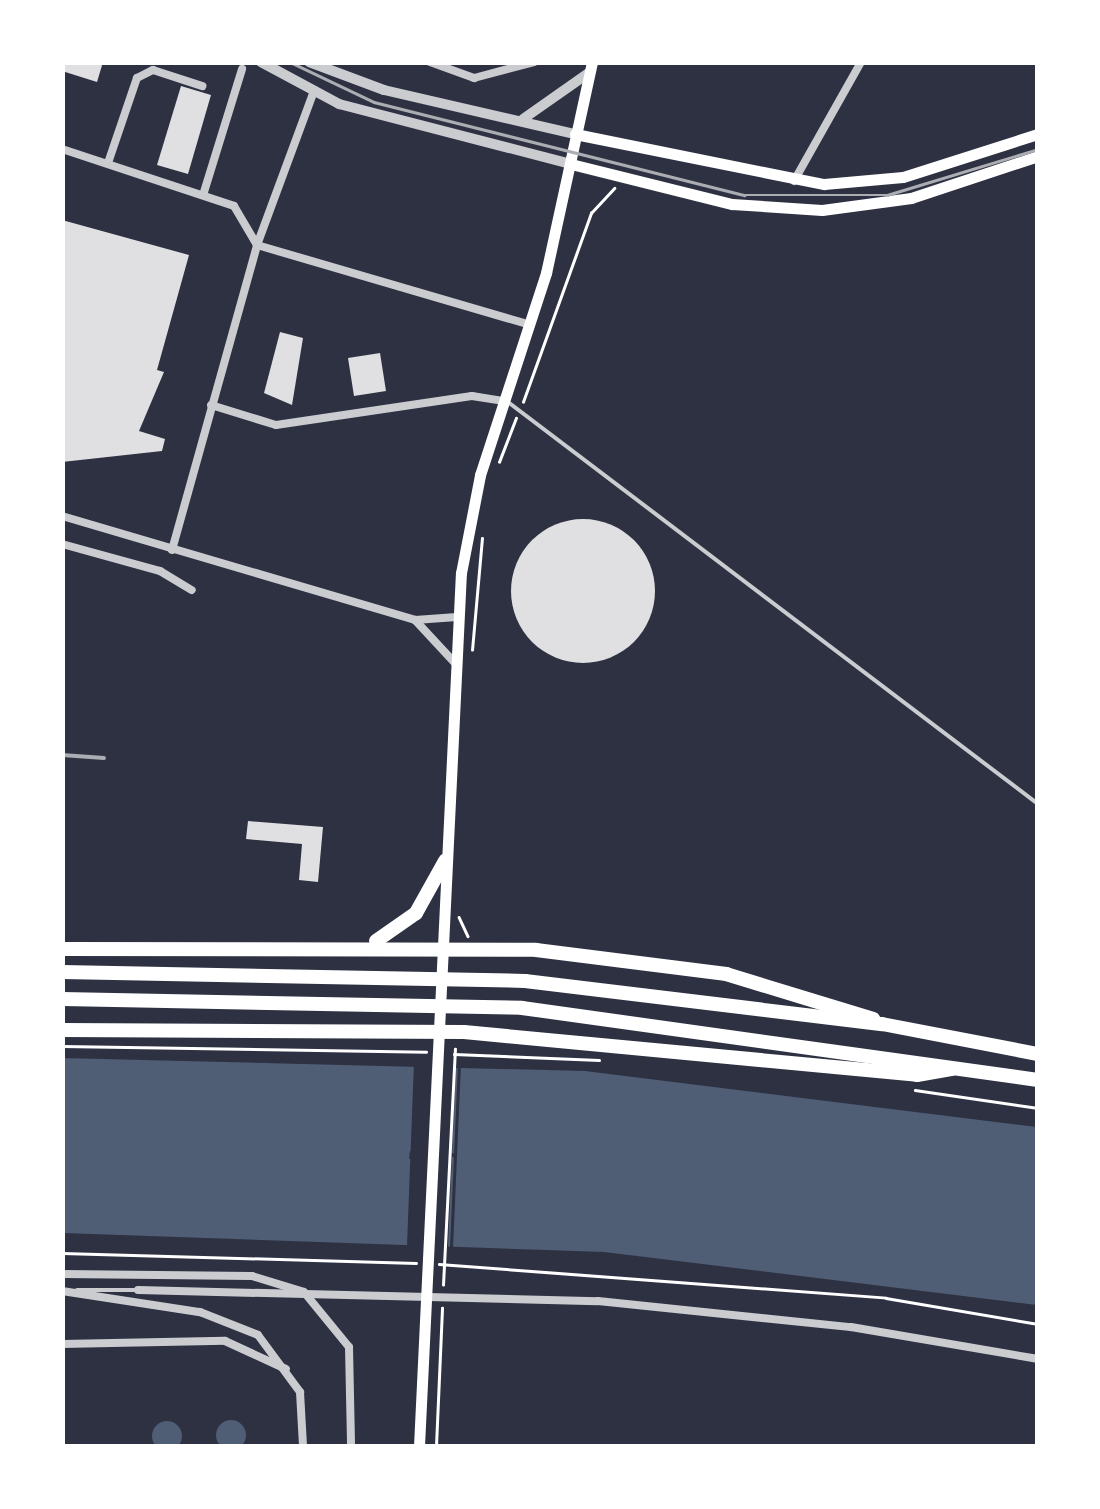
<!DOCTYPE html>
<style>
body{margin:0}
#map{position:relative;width:1100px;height:1509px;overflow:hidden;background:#2d3142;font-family:"Fira Sans Condensed",sans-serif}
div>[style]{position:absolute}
.water>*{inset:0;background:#4f5d75}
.round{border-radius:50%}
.pier>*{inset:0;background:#2d3142}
.building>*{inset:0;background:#e0e0e3}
.path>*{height:2.5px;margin:-1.25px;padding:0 1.25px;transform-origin:1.25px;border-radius:1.25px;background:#fff}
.service>*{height:4px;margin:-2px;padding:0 2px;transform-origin:2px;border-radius:2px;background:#caccd0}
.minor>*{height:8px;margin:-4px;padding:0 4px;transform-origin:4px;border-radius:4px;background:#caccd0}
.tertiary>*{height:10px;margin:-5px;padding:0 5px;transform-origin:5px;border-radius:5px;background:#caccd0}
.secondary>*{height:11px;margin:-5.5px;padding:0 5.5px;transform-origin:5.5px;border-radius:5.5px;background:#fff}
.trunk>*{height:14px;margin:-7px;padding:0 7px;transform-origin:7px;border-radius:7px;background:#fff}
.tram>*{height:2.5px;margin:-1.25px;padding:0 1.25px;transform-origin:1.25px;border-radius:1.25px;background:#abadb3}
.rail>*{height:4px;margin:-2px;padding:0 2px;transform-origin:2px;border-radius:2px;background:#abadb3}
span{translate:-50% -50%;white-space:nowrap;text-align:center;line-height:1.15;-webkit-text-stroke:9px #fff;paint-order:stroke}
.frame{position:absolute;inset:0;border:65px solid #fff;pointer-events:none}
</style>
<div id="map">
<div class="water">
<div style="clip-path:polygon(evenodd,62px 1058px,585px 1071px,1037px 1127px,1037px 1305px,604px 1252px,63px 1233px,62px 1058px,410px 1151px,453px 1153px,457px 1157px,409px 1159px,410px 1151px)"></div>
<div class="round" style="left:216px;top:1420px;width:30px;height:30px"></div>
<div class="round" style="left:152px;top:1421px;width:30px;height:30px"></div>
</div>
<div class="pier">
<div style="clip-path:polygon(414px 1062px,456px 1063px,448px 1247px,407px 1246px)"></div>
<div style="clip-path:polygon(458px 1064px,461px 1064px,453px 1248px,450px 1248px)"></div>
</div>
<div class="building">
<div style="clip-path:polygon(62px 62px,103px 62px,97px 82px,62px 71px)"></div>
<div style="clip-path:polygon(181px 86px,211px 95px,188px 174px,157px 165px)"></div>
<div style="clip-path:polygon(62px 220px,189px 255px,157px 370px,164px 372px,139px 431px,165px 439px,162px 451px,62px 462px)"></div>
<div style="clip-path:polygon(280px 332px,303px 338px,292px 405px,264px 393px)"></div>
<div style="clip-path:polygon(380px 353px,386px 391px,354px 396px,348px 358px)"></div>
<div class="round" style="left:511px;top:519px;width:144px;height:144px"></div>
<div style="clip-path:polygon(248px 821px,323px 827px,318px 882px,299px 880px,302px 844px,246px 839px)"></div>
</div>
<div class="path">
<div style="left:523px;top:402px;width:201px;rotate:-70.2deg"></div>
<div style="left:591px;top:213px;width:34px;rotate:-47deg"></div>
<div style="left:499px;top:462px;width:47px;rotate:-68.9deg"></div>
<div style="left:472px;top:650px;width:112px;rotate:-84.9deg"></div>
<div style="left:459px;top:917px;width:21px;rotate:65deg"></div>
<div style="left:62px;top:1046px;width:364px;rotate:0.9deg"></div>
<div style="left:454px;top:1054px;width:145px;rotate:2.4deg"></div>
<div style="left:915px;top:1090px;width:124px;rotate:8.3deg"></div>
<div style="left:62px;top:1253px;width:354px;rotate:1.6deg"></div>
<div style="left:439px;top:1264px;width:448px;rotate:4.3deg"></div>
<div style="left:886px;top:1298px;width:154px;rotate:9.7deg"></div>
<div style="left:443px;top:1285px;width:236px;rotate:-87.1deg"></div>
<div style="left:436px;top:1446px;width:138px;rotate:-87.5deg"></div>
</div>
<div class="service">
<div style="left:508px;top:402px;width:665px;rotate:37.18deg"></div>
<div style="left:77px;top:1290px;width:61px"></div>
</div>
<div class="minor">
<div style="left:430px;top:62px;width:47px;rotate:20deg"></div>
<div style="left:474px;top:78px;width:62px;rotate:-14.9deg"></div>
<div style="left:62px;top:149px;width:181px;rotate:18.3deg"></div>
<div style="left:234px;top:206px;width:45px;rotate:59.5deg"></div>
<div style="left:108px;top:163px;width:90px;rotate:-71.2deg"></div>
<div style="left:137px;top:78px;width:18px;rotate:-27deg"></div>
<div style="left:153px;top:70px;width:52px;rotate:18.1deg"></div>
<div style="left:794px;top:181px;width:137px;rotate:-60.6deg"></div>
<div style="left:204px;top:192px;width:129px;rotate:-72.8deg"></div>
<div style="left:257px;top:245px;width:284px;rotate:16.3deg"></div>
<div style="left:211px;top:405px;width:68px;rotate:17.1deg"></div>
<div style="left:276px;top:425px;width:198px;rotate:-8.4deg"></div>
<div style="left:472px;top:396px;width:31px;rotate:9deg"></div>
<div style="left:62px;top:516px;width:368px;rotate:16.4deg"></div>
<div style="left:415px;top:620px;width:42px;rotate:-4.1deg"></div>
<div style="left:62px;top:544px;width:102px;rotate:15.4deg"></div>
<div style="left:160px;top:571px;width:37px;rotate:31deg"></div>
<div style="left:172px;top:550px;width:317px;rotate:-74.4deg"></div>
<div style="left:257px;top:245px;width:161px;rotate:-69.7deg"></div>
<div style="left:415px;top:620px;width:59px;rotate:47.1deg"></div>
<div style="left:62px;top:1274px;width:190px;rotate:0.6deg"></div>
<div style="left:252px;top:1276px;width:54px;rotate:17.1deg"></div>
<div style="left:304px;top:1292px;width:71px;rotate:50.7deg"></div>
<div style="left:349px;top:1347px;width:99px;rotate:88.8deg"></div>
<div style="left:138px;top:1290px;width:460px;rotate:1.4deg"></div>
<div style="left:598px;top:1301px;width:254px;rotate:5.9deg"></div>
<div style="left:851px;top:1327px;width:190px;rotate:9.7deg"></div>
<div style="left:62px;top:1291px;width:140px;rotate:8.7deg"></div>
<div style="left:200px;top:1312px;width:62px;rotate:21.6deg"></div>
<div style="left:258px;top:1335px;width:71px;rotate:53.6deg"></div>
<div style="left:300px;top:1392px;width:54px;rotate:86.8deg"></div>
<div style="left:62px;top:1344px;width:163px;rotate:-1.1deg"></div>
<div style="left:225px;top:1341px;width:67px;rotate:24.7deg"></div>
</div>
<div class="tertiary">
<div style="left:261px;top:62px;width:89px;rotate:28.3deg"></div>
<div style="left:339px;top:104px;width:240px;rotate:14.5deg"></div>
<div style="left:309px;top:62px;width:80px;rotate:20.5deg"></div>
<div style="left:384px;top:90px;width:196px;rotate:13deg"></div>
<div style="left:523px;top:119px;width:82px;rotate:-35deg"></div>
</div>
<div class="secondary">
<div style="left:575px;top:134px;width:254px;rotate:11.4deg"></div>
<div style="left:824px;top:184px;width:79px;rotate:-5.1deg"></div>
<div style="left:903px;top:177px;width:142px;rotate:-17.7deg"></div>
<div style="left:571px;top:164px;width:166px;rotate:14deg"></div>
<div style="left:732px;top:204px;width:90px;rotate:3.8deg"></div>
<div style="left:822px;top:210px;width:90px;rotate:-7.7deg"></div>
<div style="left:911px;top:198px;width:134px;rotate:-18.3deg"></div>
<div style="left:419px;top:1446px;width:874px;rotate:-87.25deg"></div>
<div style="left:461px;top:573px;width:100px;rotate:-79deg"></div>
<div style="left:480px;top:475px;width:213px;rotate:-71.9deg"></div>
<div style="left:546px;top:273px;width:216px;rotate:-77.7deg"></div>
</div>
<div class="trunk">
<div style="left:376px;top:941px;width:49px;rotate:-35deg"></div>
<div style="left:416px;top:913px;width:60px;rotate:-60.9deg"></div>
<div style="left:62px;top:949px;width:474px;rotate:0.1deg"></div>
<div style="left:536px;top:950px;width:192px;rotate:7.2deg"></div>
<div style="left:726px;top:974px;width:154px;rotate:17deg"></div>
<div style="left:62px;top:972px;width:463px;rotate:1.1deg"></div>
<div style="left:525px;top:981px;width:360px;rotate:6.9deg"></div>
<div style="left:882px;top:1024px;width:159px;rotate:10.9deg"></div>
<div style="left:62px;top:999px;width:460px;rotate:1.1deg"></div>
<div style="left:522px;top:1008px;width:521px;rotate:7.94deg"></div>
<div style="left:62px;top:1030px;width:402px;rotate:0.3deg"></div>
<div style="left:464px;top:1032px;width:455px;rotate:5.4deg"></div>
<div style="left:917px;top:1075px;width:36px;rotate:-10deg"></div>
</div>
<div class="tram">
<div style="left:290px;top:62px;width:93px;rotate:25.5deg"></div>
<div style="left:374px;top:102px;width:382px;rotate:14.1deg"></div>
<div style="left:744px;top:195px;width:143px"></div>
<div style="left:887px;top:195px;width:158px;rotate:-16.9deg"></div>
</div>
<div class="rail">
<div style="left:62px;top:755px;width:42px;rotate:4.1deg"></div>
</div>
<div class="frame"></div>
</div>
